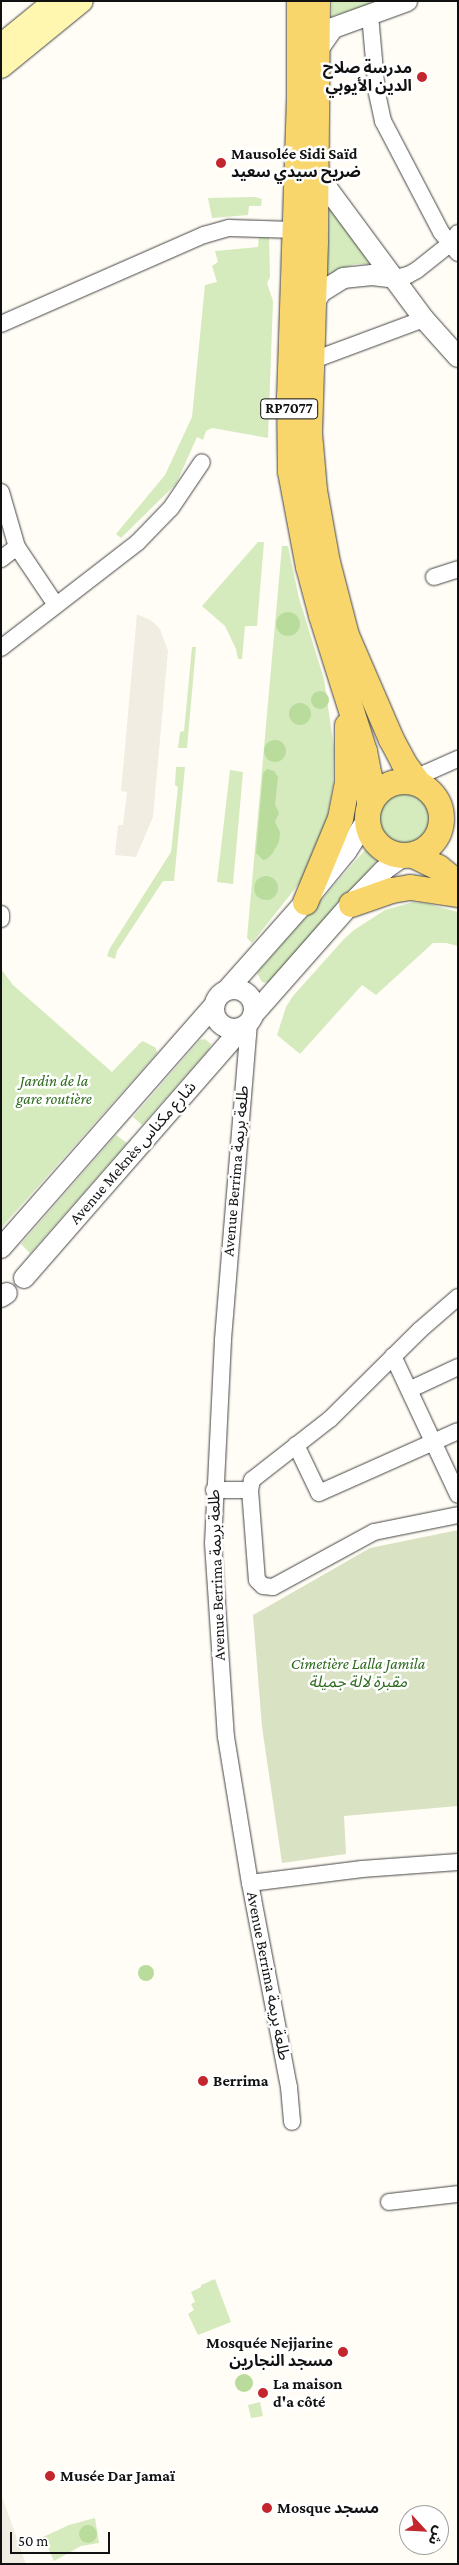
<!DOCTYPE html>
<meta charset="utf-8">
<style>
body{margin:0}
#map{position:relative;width:459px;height:2565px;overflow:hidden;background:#fffdf5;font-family:"Crimson Pro","Noto Sans Arabic",serif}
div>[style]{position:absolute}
.green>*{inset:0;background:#d5ebbd}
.round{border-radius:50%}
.forest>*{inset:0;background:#b9dc9c}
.cemetery>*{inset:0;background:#d9e3c4}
.plaza>*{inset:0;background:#f1ede2}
.roads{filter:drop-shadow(0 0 1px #444) drop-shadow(0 0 1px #444)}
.minor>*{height:16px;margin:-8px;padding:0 8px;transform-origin:8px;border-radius:8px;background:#fff}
.tertiary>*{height:20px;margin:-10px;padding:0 10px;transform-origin:10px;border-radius:10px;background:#fff}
.tertiary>.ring{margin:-10px;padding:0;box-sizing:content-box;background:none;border:20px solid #fff;border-radius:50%}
.secondary>*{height:22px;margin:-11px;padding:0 11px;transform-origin:11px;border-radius:11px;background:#fff6b0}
.primary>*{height:25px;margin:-12.5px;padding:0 12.5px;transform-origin:12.5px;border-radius:12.5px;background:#f9d66b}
.primary>.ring{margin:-12.5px;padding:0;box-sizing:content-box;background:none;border:25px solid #f9d66b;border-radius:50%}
.dots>*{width:14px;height:14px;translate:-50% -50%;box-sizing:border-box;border:2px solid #fff;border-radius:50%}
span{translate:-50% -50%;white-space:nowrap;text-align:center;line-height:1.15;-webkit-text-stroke:5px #fff;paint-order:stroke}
.shield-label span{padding:1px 4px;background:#fff;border:1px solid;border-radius:4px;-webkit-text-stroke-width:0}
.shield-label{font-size:15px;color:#111;font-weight:700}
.poi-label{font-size:16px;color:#111;font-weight:700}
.right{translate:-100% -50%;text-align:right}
.left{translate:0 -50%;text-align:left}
.park-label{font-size:16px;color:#2f6b1f;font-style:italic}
.street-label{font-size:16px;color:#111}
.frame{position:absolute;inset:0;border:2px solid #111;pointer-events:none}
.north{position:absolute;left:399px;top:2505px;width:50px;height:50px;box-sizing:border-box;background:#fff;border:1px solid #a0a0a0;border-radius:50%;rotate:115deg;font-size:14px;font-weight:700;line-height:20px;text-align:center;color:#111}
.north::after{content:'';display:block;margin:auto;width:18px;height:22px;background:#c4262e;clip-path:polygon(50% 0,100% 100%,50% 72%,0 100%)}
.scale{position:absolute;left:10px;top:2532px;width:100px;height:22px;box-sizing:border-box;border:2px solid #111;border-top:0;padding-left:6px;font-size:15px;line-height:18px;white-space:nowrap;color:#111;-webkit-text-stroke:4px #fff;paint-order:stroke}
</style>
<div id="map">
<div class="green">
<div style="clip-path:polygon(332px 1px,382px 1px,332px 16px)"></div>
<div style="clip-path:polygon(255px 197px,262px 199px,261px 206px,249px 206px,248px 215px,212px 218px,208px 198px)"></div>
<div style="clip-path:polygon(330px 208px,375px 264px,355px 264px,326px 275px)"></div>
<div style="clip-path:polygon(259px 236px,269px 236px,270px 277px,267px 283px,273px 301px,268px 438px,212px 428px,206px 431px,203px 440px,197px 437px,176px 484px,121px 538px,116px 534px,165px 475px,192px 417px,205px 285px,217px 282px,212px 266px,218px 262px,215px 251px,258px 247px)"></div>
<div style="clip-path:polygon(258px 542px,264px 542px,257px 626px,245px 626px,242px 659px,238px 659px,236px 649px,225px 626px,202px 606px)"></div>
<div style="clip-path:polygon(282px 546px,288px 546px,299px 598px,324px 679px,334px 748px,333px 784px,327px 818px,301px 881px,252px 943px,247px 938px)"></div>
<div style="clip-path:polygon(192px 647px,196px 647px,187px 748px,178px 748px,180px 732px,184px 731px)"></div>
<div style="clip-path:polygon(176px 767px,185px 767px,174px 881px,163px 881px,117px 951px,115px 959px,107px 956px,110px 948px,171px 852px,178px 787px,175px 785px)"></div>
<div style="clip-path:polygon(230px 770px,243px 772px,233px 884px,217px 882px)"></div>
<div class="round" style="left:375px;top:790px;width:56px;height:56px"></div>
<div style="clip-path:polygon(365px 850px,377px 861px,271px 983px,262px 982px,257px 973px)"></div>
<div style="clip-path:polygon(413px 902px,429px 904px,458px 912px,458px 946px,446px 943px,433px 943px,376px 995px,362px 985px,300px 1054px,277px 1035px,286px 1007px,293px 996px,344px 939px,354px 930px,385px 910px)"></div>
<div style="clip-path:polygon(1px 969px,13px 985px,112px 1072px,140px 1043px,143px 1041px,156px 1048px,157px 1053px,1px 1228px)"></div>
<div style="clip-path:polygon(205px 1039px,211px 1044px,209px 1049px,142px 1125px,133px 1117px,200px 1040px)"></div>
<div style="clip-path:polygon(116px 1135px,127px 1143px,27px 1257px,30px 1253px,21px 1244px)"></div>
<div style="clip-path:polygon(215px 2279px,231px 2322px,198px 2335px,188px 2314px,194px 2310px,191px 2304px,195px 2302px,191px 2292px,201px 2287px,201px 2285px)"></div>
<div style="clip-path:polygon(260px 2402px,263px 2416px,251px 2418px,248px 2405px)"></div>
<div style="clip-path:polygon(95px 2518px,99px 2543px,81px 2546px,54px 2561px,43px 2537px,69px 2525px)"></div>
</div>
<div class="forest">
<div class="round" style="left:276px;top:612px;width:24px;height:24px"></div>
<div class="round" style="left:311px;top:691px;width:18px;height:18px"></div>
<div class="round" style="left:289px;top:703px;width:22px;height:22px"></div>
<div class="round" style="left:264px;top:740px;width:22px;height:22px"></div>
<div style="clip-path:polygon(267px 769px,274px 771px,278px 777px,275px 805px,279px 813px,275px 822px,280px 832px,279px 842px,272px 854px,267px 859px,263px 860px,256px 853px,263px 773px)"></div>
<div class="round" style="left:254px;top:876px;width:24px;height:24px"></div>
<div class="round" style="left:138px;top:1965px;width:16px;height:16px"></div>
<div class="round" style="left:235px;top:2374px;width:18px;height:18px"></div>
<div class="round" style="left:79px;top:2525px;width:18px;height:18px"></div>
</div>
<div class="cemetery">
<div style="clip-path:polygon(458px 1530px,458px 1806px,344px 1816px,346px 1854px,282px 1863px,262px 1727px,253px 1615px,370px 1548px)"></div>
</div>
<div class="plaza">
<div style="clip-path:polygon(137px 614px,152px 621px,160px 629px,168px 651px,153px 817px,136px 857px,115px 855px,118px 825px,123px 825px,127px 792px,121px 791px)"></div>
<div style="clip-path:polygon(1px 2494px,26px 2564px,1px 2564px)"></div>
</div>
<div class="roads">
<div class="minor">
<div style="left:370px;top:15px;width:78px;rotate:84.9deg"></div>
<div style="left:377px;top:93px;width:29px;rotate:78deg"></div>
<div style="left:383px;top:121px;width:125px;rotate:62.4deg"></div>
<div style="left:441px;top:232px;width:27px;rotate:51deg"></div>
<div style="left:395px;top:278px;width:13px;rotate:-13deg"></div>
<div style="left:408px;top:275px;width:10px;rotate:-29deg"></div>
<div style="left:417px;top:270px;width:43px;rotate:-38.5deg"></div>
<div style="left:451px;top:243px;width:12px;rotate:-55deg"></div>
<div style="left:1px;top:324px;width:222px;rotate:-23.7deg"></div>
<div style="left:204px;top:235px;width:26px;rotate:-16deg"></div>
<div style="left:229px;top:228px;width:66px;rotate:1.7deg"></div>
<div style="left:311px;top:361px;width:121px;rotate:-20.4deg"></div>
<div style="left:1px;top:492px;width:57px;rotate:73.8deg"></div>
<div style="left:17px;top:547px;width:70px;rotate:56.1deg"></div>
<div style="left:1px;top:559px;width:20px;rotate:-37deg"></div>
<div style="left:434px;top:577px;width:25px;rotate:-18deg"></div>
<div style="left:1px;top:648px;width:173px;rotate:-37.7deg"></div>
<div style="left:138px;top:542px;width:47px;rotate:-45.9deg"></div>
<div style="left:171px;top:508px;width:55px;rotate:-56deg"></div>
<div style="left:418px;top:783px;width:13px;rotate:-51deg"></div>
<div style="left:426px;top:773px;width:35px;rotate:-24deg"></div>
<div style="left:1px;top:914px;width:5px;rotate:90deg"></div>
<div style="left:249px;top:1023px;width:318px;rotate:94.7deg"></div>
<div style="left:223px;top:1340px;width:203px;rotate:92.8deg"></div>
<div style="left:213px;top:1543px;width:194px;rotate:86.2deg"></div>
<div style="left:226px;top:1737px;width:148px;rotate:80.7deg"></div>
<div style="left:250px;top:1883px;width:208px;rotate:79.2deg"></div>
<div style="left:289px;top:2087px;width:35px;rotate:85deg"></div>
<div style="left:458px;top:1297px;width:50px;rotate:139deg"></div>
<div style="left:420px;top:1330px;width:127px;rotate:135.3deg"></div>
<div style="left:330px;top:1419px;width:99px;rotate:142deg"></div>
<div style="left:252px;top:1480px;width:10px;rotate:101deg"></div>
<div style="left:250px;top:1490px;width:90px;rotate:85.6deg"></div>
<div style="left:257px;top:1580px;width:8px;rotate:45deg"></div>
<div style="left:263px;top:1586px;width:10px;rotate:6deg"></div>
<div style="left:273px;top:1587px;width:115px;rotate:-28.6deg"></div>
<div style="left:374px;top:1532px;width:86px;rotate:-11.4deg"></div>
<div style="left:393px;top:1356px;width:153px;rotate:64.9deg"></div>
<div style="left:411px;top:1389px;width:52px;rotate:-25.1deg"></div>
<div style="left:296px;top:1445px;width:53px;rotate:64.4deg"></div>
<div style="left:319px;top:1493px;width:152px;rotate:-24deg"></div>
<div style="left:214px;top:1490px;width:36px"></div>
<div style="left:250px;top:1883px;width:113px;rotate:-7.1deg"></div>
<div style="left:362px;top:1869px;width:96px;rotate:-4.2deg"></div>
<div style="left:389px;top:2202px;width:69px;rotate:-6.6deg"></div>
</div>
<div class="tertiary">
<div style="left:317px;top:51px;width:28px;rotate:-55deg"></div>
<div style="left:333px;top:28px;width:79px;rotate:-20deg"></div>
<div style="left:316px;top:167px;width:24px;rotate:62deg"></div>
<div style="left:327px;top:188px;width:163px;rotate:53.5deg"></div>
<div style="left:424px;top:319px;width:51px;rotate:48.2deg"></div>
<div style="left:312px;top:307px;width:17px;rotate:-59deg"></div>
<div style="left:321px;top:292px;width:26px;rotate:-32deg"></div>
<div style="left:343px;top:278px;width:29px;rotate:-6deg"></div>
<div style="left:372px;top:275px;width:23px;rotate:7deg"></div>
<div class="ring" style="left:214px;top:989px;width:20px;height:20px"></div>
<div style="left:227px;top:990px;width:118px;rotate:-48.4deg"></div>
<div style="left:305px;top:902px;width:65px;rotate:-50.6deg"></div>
<div style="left:346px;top:852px;width:38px;rotate:-57deg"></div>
<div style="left:253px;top:1015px;width:148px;rotate:-48.6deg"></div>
<div style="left:351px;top:904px;width:47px;rotate:-45.9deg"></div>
<div style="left:384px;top:870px;width:24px;rotate:-36deg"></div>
<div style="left:1px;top:1248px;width:321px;rotate:-48.7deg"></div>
<div style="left:24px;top:1278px;width:332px;rotate:-48.9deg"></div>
<div style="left:1px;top:1297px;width:7px;rotate:-34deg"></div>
</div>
<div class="secondary">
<div style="left:1px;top:45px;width:70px;rotate:-39.2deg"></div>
<div style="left:1px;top:67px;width:104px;rotate:-39.2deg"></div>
</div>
<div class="primary">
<div style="left:299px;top:1px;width:97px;rotate:90deg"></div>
<div style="left:299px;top:98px;width:298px;rotate:91.9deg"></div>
<div style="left:289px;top:396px;width:75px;rotate:89.2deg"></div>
<div style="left:290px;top:471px;width:97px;rotate:79.3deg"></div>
<div style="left:308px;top:566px;width:51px;rotate:75.1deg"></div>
<div style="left:321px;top:615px;width:143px;rotate:72.5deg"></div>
<div style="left:364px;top:751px;width:25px;rotate:79deg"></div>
<div style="left:369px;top:776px;width:29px;rotate:90deg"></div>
<div style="left:317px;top:1px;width:240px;rotate:90.5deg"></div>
<div style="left:315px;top:241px;width:192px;rotate:91.8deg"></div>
<div style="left:309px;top:433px;width:57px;rotate:85deg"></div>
<div style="left:314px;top:490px;width:73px;rotate:79.8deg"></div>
<div style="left:327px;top:562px;width:75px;rotate:75.4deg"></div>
<div style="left:346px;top:635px;width:113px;rotate:66.6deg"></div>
<div style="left:391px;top:739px;width:26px;rotate:62deg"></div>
<div style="left:403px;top:762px;width:26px;rotate:54deg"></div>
<div class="ring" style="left:367px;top:781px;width:49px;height:49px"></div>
<div style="left:413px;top:855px;width:28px;rotate:26deg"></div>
<div style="left:438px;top:867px;width:26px;rotate:39deg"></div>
<div style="left:305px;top:902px;width:91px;rotate:-67.4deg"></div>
<div style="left:340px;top:818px;width:38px;rotate:-79deg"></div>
<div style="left:347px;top:781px;width:56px;rotate:-90deg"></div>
<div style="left:351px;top:904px;width:42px;rotate:-19.3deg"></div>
<div style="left:391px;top:890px;width:19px;rotate:-9deg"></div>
<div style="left:410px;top:887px;width:49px;rotate:8.3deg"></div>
</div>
</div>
<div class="dots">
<div style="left:422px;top:77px;background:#c4262e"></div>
<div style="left:221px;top:163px;background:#c4262e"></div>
<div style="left:203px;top:2081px;background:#c4262e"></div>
<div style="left:343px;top:2352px;background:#c4262e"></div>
<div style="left:263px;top:2393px;background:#c4262e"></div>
<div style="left:50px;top:2476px;background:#c4262e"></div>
<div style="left:267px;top:2508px;background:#c4262e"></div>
</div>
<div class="shield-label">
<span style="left:289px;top:409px">RP7077</span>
</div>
<div class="poi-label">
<span class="right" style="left:412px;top:77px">مدرسة صلاح<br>الدين الأيوبي</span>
<span class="left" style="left:231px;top:163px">Mausolée Sidi Saïd<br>ضريح سيدي سعيد</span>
<span class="left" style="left:213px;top:2081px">Berrima</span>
<span class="right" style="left:333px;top:2352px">Mosquée Nejjarine<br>مسجد النجارين</span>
<span class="left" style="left:273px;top:2393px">La maison<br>d'a côté</span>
<span class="left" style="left:60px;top:2476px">Musée Dar Jamaï</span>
<span class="left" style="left:277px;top:2508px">Mosque مسجد</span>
</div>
<div class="park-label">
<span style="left:54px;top:1090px">Jardin de la<br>gare routière</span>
<span style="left:358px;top:1673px">Cimetière Lalla Jamila<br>مقبرة لالة جميلة</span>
</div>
<div class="street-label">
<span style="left:133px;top:1153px;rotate:-49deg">Avenue Meknès شارع مكناس</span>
<span style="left:236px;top:1171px;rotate:-85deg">Avenue Berrima طلعة بريمة</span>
<span style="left:217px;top:1575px;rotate:-92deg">Avenue Berrima طلعة بريمة</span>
<span style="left:268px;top:1976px;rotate:79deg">Avenue Berrima طلعة بريمة</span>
</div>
<div class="frame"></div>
<div class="north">ش</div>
<div class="scale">50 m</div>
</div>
